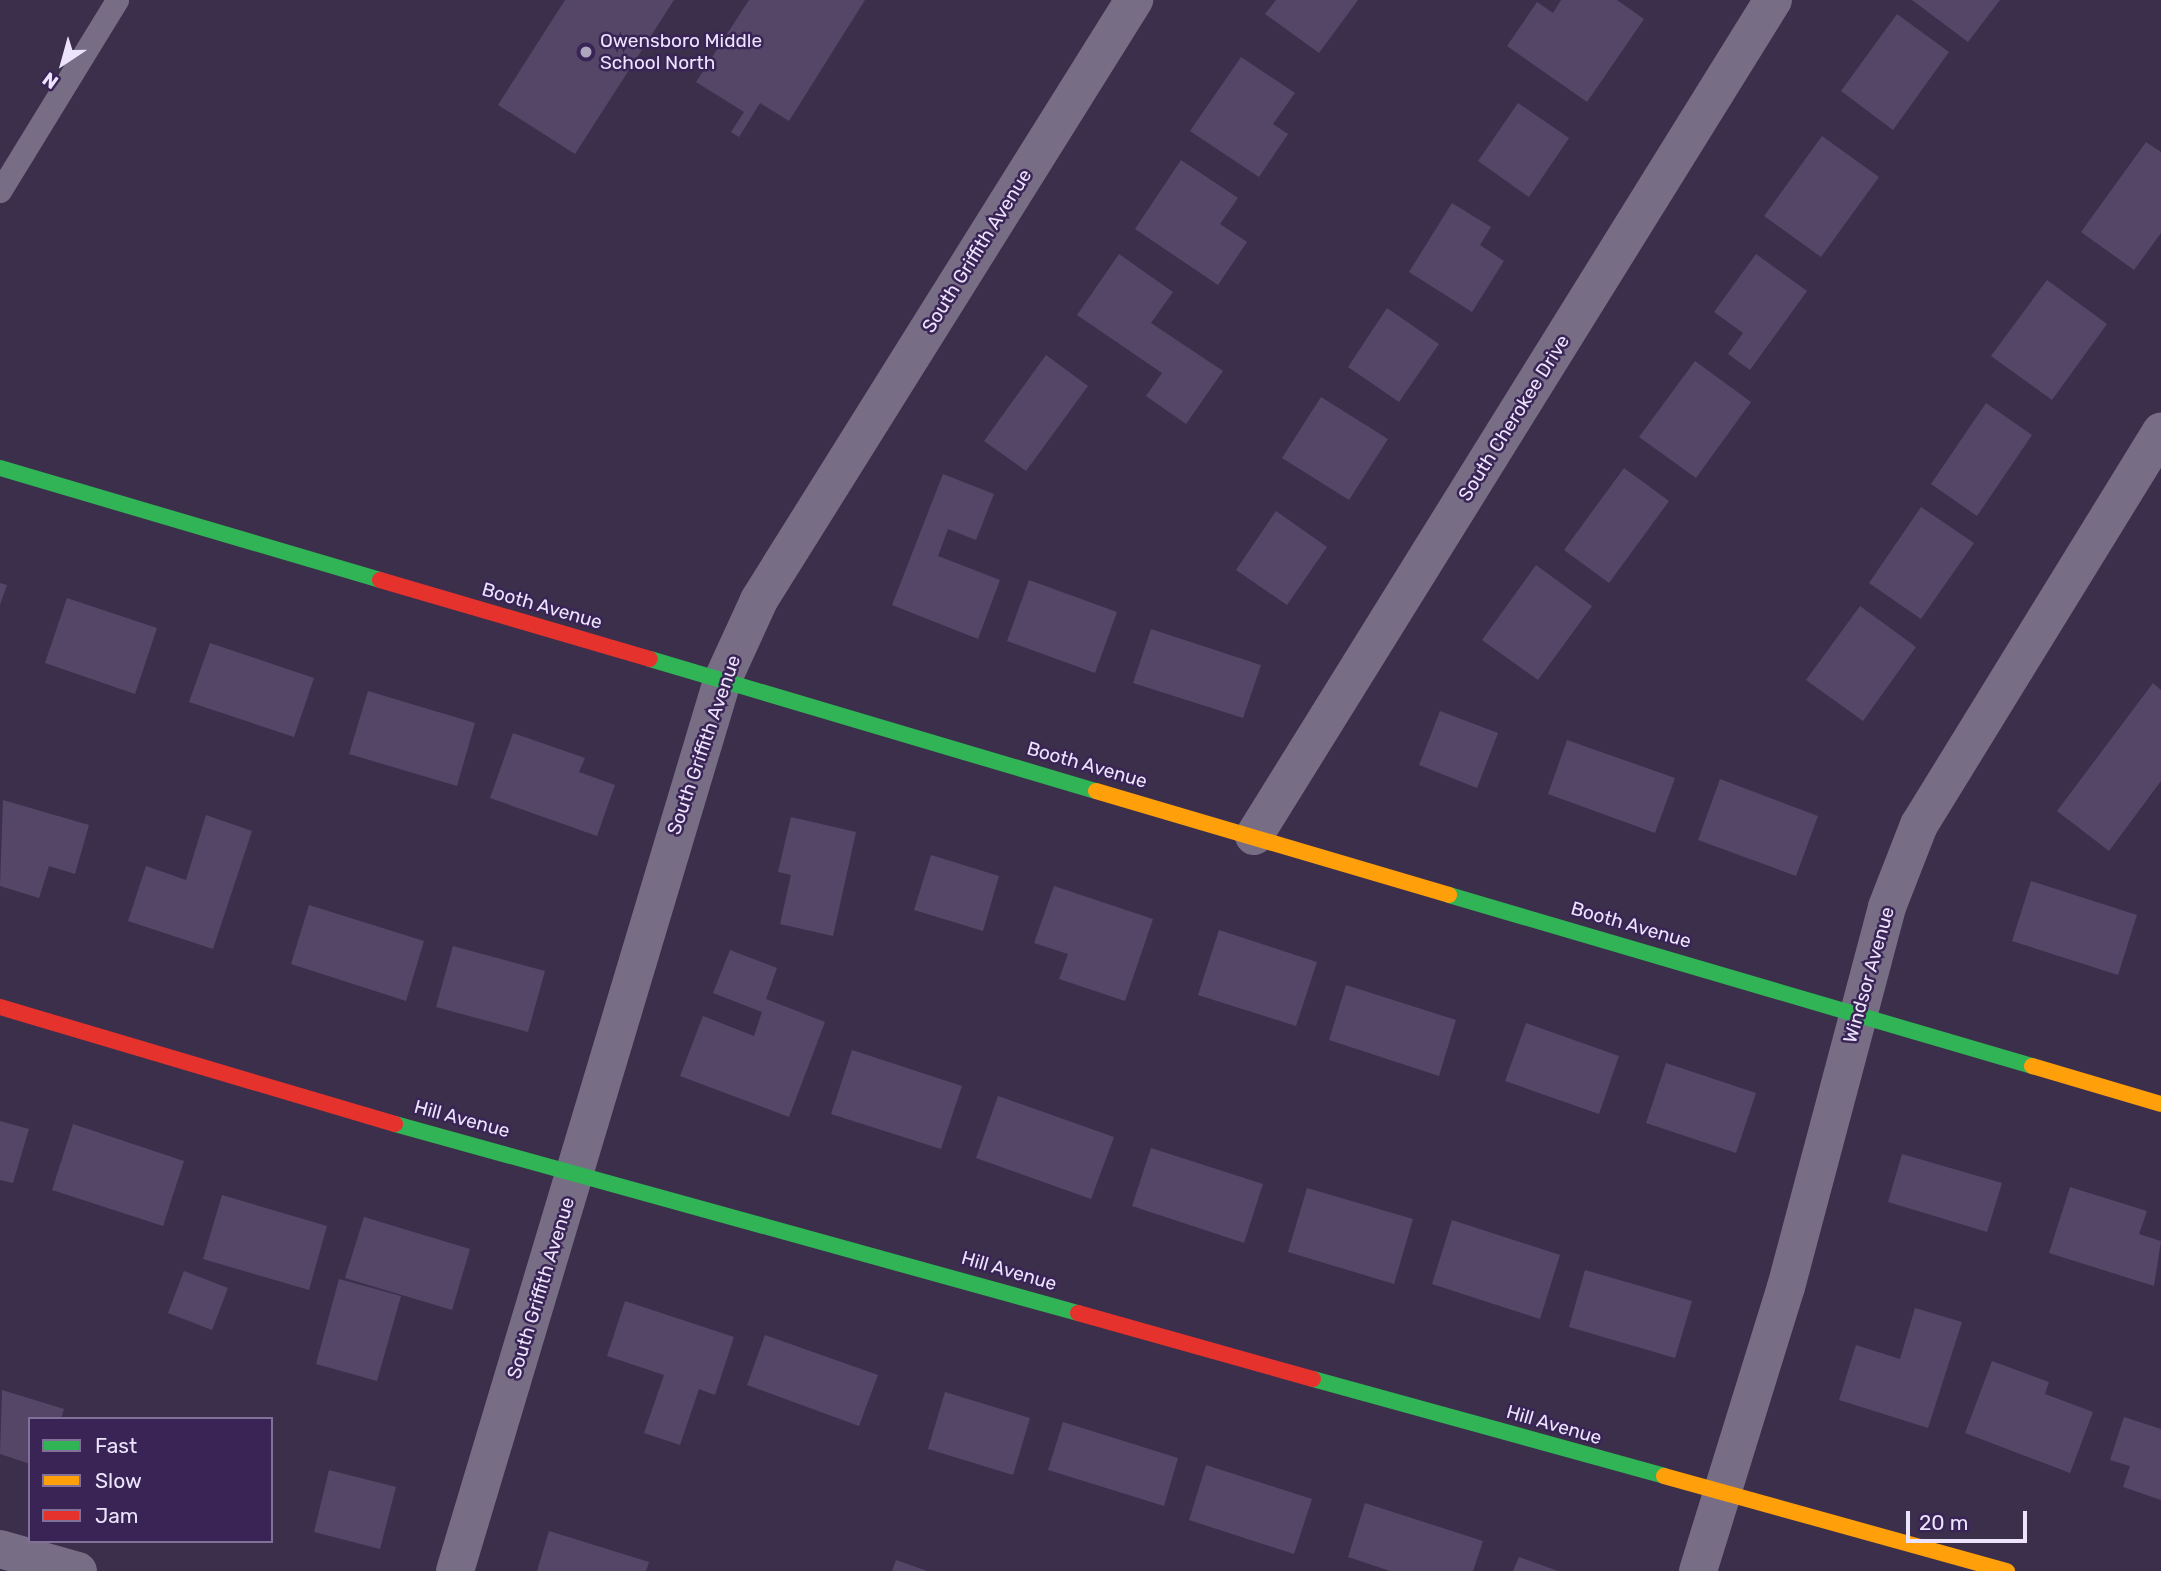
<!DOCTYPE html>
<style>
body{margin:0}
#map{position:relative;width:2161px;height:1571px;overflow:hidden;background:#3b2f4b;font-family:Rubik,sans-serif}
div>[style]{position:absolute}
.building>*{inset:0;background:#554667}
.lane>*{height:23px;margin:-11.5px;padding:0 11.5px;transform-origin:11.5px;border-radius:11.5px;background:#776e86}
.street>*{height:38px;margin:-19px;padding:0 19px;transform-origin:19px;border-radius:19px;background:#776e86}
.fast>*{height:16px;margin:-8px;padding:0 8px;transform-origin:8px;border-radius:8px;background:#30b455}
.slow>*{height:16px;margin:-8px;padding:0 8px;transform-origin:8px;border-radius:8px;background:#ff9f0a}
.jam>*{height:16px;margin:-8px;padding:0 8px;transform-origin:8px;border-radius:8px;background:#e5322d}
.dots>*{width:19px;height:19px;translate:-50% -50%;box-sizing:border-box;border:4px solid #3a2456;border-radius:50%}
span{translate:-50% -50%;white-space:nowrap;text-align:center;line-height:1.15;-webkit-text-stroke:5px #3a2456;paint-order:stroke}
.poi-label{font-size:19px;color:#ece4fd}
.left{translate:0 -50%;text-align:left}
.street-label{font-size:19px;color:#ece4fd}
.legend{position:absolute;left:28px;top:1417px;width:245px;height:126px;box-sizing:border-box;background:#3a2456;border:2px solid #817199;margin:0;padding:9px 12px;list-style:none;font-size:21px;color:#ece4fd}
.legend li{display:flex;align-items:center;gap:14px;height:35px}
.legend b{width:35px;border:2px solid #817199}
.north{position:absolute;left:28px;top:28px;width:70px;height:70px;-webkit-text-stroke:5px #3a2456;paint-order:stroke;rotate:216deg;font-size:19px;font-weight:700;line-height:28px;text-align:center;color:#ece4fd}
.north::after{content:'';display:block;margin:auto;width:24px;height:32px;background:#ece4fd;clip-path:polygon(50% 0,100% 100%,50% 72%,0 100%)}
.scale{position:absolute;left:1906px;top:1511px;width:121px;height:32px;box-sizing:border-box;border:4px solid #ece4fd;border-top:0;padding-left:9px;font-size:21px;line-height:24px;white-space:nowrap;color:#ece4fd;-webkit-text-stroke:5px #3a2456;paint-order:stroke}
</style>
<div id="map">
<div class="building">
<div style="clip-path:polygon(565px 0,674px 0,575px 154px,498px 105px)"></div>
<div style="clip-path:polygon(749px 0,865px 0,789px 121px,760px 103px,739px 137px,731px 132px,744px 112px,696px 82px)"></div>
<div style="clip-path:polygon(1276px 0,1358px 0,1319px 53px,1265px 14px)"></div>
<div style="clip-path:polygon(1561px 0,1617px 0,1644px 19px,1587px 102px,1507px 46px,1537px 2px,1553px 13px)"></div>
<div style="clip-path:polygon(1912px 0,2000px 0,1968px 42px)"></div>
<div style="clip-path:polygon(1897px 14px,1949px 52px,1893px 130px,1841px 91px)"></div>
<div style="clip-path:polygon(1241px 57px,1295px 93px,1273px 124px,1288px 134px,1259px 177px,1190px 131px)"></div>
<div style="clip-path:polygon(1518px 103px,1569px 138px,1529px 197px,1478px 161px)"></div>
<div style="clip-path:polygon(1822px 136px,1879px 177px,1821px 257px,1764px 216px)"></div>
<div style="clip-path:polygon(2146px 142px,2161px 152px,2161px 233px,2134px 270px,2081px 232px)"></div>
<div style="clip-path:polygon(1181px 160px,1238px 198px,1220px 224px,1247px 242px,1218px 285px,1135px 229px)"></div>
<div style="clip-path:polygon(1452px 203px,1491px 227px,1480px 245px,1504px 261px,1472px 312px,1409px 272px)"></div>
<div style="clip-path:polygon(1119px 254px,1173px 292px,1151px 323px,1223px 371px,1186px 424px,1146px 396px,1162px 373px,1077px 315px)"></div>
<div style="clip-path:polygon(1756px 254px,1807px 291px,1750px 370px,1728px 354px,1743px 333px,1714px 312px)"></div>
<div style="clip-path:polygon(2047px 280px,2107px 324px,2052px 400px,1991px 356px)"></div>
<div style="clip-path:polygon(1387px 308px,1439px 344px,1399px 402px,1348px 367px)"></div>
<div style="clip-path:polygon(1046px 355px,1088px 386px,1026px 471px,984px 441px)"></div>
<div style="clip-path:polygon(1695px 361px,1751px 402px,1696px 478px,1639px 437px)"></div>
<div style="clip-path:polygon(1321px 397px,1388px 439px,1349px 500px,1282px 458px)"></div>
<div style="clip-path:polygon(1986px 403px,2032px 435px,1977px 516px,1931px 484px)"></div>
<div style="clip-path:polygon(1624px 468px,1669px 501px,1609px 583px,1564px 550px)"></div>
<div style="clip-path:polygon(943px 474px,994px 494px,976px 540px,948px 529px,938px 556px,1000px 580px,978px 639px,892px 605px)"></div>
<div style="clip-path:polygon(1921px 507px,1974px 543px,1921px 619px,1869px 583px)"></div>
<div style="clip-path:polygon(1276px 511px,1327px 547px,1287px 605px,1236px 570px)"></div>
<div style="clip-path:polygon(1536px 565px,1592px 606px,1538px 680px,1482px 640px)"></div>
<div style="clip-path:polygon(1029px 580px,1117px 612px,1095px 673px,1007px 641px)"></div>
<div style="clip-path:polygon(0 583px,7px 585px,0 605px)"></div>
<div style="clip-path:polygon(67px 598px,157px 628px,135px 694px,45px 663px)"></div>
<div style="clip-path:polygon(1860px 606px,1916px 647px,1863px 721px,1806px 680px)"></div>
<div style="clip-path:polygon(1151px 629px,1261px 665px,1243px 718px,1133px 683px)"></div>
<div style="clip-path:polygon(210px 643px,314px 678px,294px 737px,189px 702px)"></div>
<div style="clip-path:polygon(2153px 683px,2161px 690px,2161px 781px,2109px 851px,2057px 811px)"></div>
<div style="clip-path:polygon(368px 691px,475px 723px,457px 786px,349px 754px)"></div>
<div style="clip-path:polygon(1440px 711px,1498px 733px,1477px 788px,1419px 765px)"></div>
<div style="clip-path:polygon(513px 733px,585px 758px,579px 772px,615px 785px,597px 836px,490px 798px)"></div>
<div style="clip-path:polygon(1567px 740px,1675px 778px,1655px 833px,1548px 794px)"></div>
<div style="clip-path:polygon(1720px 779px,1818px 816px,1796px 876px,1698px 840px)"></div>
<div style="clip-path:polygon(3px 800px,89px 825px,75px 874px,49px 866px,39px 898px,0 886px)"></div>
<div style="clip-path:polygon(206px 815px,252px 831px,213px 949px,128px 921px,146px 866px,186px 880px)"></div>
<div style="clip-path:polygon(791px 817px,856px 832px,833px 936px,780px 924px,791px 875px,778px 872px)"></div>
<div style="clip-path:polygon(931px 855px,999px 876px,983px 931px,914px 910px)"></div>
<div style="clip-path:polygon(2031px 881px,2137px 915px,2118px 975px,2012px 941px)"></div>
<div style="clip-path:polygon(1054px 886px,1153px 919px,1125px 1001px,1059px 979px,1068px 954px,1034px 943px)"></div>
<div style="clip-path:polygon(309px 905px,424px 941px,406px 1001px,291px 964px)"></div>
<div style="clip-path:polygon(1219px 930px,1317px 962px,1296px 1026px,1198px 995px)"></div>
<div style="clip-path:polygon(453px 946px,545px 971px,528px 1032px,436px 1007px)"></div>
<div style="clip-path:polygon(730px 950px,777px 968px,766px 999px,825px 1022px,789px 1117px,680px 1076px,703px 1016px,754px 1036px,762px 1012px,713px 993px)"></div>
<div style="clip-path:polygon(1346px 985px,1456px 1020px,1439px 1076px,1329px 1040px)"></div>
<div style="clip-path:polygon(1526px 1023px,1619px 1056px,1599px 1114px,1505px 1081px)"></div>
<div style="clip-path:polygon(852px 1050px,962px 1086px,941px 1149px,831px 1114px)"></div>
<div style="clip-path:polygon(1666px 1063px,1756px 1093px,1736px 1153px,1646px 1123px)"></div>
<div style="clip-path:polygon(998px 1096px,1114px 1137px,1091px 1199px,976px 1158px)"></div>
<div style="clip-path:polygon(0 1121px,29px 1129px,13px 1183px,0 1180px)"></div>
<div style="clip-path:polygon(73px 1124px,184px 1161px,163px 1226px,52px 1190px)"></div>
<div style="clip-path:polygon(1151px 1148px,1263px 1184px,1244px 1243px,1132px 1206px)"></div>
<div style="clip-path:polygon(1902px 1154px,2002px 1183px,1987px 1232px,1888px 1202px)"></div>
<div style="clip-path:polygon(2070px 1187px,2147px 1211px,2139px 1234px,2161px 1241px,2154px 1286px,2049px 1253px)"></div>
<div style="clip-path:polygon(1307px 1188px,1413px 1219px,1394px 1284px,1288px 1252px)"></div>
<div style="clip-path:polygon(222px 1195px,327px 1226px,309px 1290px,203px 1259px)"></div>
<div style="clip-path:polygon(364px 1217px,470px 1249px,452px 1310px,345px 1278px)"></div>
<div style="clip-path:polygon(1452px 1220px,1560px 1255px,1540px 1319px,1432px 1284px)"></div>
<div style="clip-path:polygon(1585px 1270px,1692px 1301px,1675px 1358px,1569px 1327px)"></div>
<div style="clip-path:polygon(184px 1271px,228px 1288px,212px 1330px,168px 1313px)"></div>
<div style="clip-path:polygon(339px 1279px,401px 1296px,377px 1381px,316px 1364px)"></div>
<div style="clip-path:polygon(625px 1301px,734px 1337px,715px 1395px,699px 1389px,680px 1445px,644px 1433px,664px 1375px,607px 1356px)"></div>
<div style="clip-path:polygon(1915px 1308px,1962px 1322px,1928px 1428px,1839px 1400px,1856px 1345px,1900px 1359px)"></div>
<div style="clip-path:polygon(765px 1335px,878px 1375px,859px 1426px,747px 1385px)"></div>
<div style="clip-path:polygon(1992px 1361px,2049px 1382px,2045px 1394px,2093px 1412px,2070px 1473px,1965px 1433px)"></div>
<div style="clip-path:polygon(2px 1390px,64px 1409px,61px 1419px,30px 1419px,30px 1464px,0 1454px)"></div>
<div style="clip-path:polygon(945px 1392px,1030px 1418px,1013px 1475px,928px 1449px)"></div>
<div style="clip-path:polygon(2124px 1417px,2161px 1429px,2161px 1500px,2123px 1487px,2130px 1466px,2110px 1460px)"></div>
<div style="clip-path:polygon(1063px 1422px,1178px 1458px,1164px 1506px,1048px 1470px)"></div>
<div style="clip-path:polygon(1206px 1465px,1312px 1499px,1294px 1554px,1189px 1520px)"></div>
<div style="clip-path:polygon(329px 1470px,396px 1487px,380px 1549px,314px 1532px)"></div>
<div style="clip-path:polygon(1365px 1503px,1483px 1541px,1473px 1571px,1390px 1571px,1348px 1557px)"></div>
<div style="clip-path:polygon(549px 1531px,649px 1562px,646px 1571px,537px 1571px)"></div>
<div style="clip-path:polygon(1519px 1557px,1558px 1571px,1513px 1571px)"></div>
<div style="clip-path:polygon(896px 1560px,927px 1571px,892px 1571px)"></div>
</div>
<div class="lane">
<div style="left:0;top:191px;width:224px;rotate:-58.5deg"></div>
</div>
<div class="street">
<div style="left:1254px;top:836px;width:984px;rotate:-58.17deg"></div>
<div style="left:0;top:1549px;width:81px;rotate:15.8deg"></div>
<div style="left:455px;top:1571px;width:929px;rotate:-73.3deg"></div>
<div style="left:722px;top:681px;width:89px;rotate:-65.4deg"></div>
<div style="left:759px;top:600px;width:708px;rotate:-57.99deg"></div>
<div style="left:1698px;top:1571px;width:297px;rotate:-72.8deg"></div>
<div style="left:1786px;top:1287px;width:393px;rotate:-75.1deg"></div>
<div style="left:1887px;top:907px;width:88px;rotate:-68.7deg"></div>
<div style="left:1919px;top:825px;width:462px;rotate:-58.4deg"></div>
</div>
<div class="fast">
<div style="left:0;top:468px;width:396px;rotate:16.4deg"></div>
<div style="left:650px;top:659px;width:465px;rotate:16.5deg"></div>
<div style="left:1449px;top:895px;width:608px;rotate:16.35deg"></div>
<div style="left:395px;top:1124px;width:709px;rotate:15.47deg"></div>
<div style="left:1313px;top:1379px;width:364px;rotate:15.4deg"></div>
</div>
<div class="slow">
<div style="left:1096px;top:791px;width:368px;rotate:16.4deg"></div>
<div style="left:2032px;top:1066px;width:134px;rotate:16.4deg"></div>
<div style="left:1664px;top:1476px;width:356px;rotate:15.5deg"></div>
</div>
<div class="jam">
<div style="left:380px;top:580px;width:281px;rotate:16.3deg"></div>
<div style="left:0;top:1007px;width:412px;rotate:16.5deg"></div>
<div style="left:1078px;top:1313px;width:244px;rotate:15.7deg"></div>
</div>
<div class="dots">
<div style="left:586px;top:52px;background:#aea5bf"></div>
</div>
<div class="poi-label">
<span class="left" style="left:600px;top:52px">Owensboro Middle<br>School North</span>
</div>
<div class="street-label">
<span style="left:977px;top:251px;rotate:-58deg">South Griffith Avenue</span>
<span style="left:1514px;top:418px;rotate:-58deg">South Cherokee Drive</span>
<span style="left:542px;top:606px;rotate:16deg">Booth Avenue</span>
<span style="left:704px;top:745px;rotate:-71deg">South Griffith Avenue</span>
<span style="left:1087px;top:765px;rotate:16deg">Booth Avenue</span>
<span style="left:1631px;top:925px;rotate:16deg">Booth Avenue</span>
<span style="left:1869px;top:975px;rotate:-74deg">Windsor Avenue</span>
<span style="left:462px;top:1119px;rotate:15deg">Hill Avenue</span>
<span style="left:1009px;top:1271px;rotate:16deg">Hill Avenue</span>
<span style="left:541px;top:1288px;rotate:-73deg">South Griffith Avenue</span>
<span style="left:1554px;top:1425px;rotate:16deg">Hill Avenue</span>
</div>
<ul class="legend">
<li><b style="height:9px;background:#30b455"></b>Fast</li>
<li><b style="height:9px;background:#ff9f0a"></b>Slow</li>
<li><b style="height:9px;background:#e5322d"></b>Jam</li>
</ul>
<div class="north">N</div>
<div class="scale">20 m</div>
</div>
